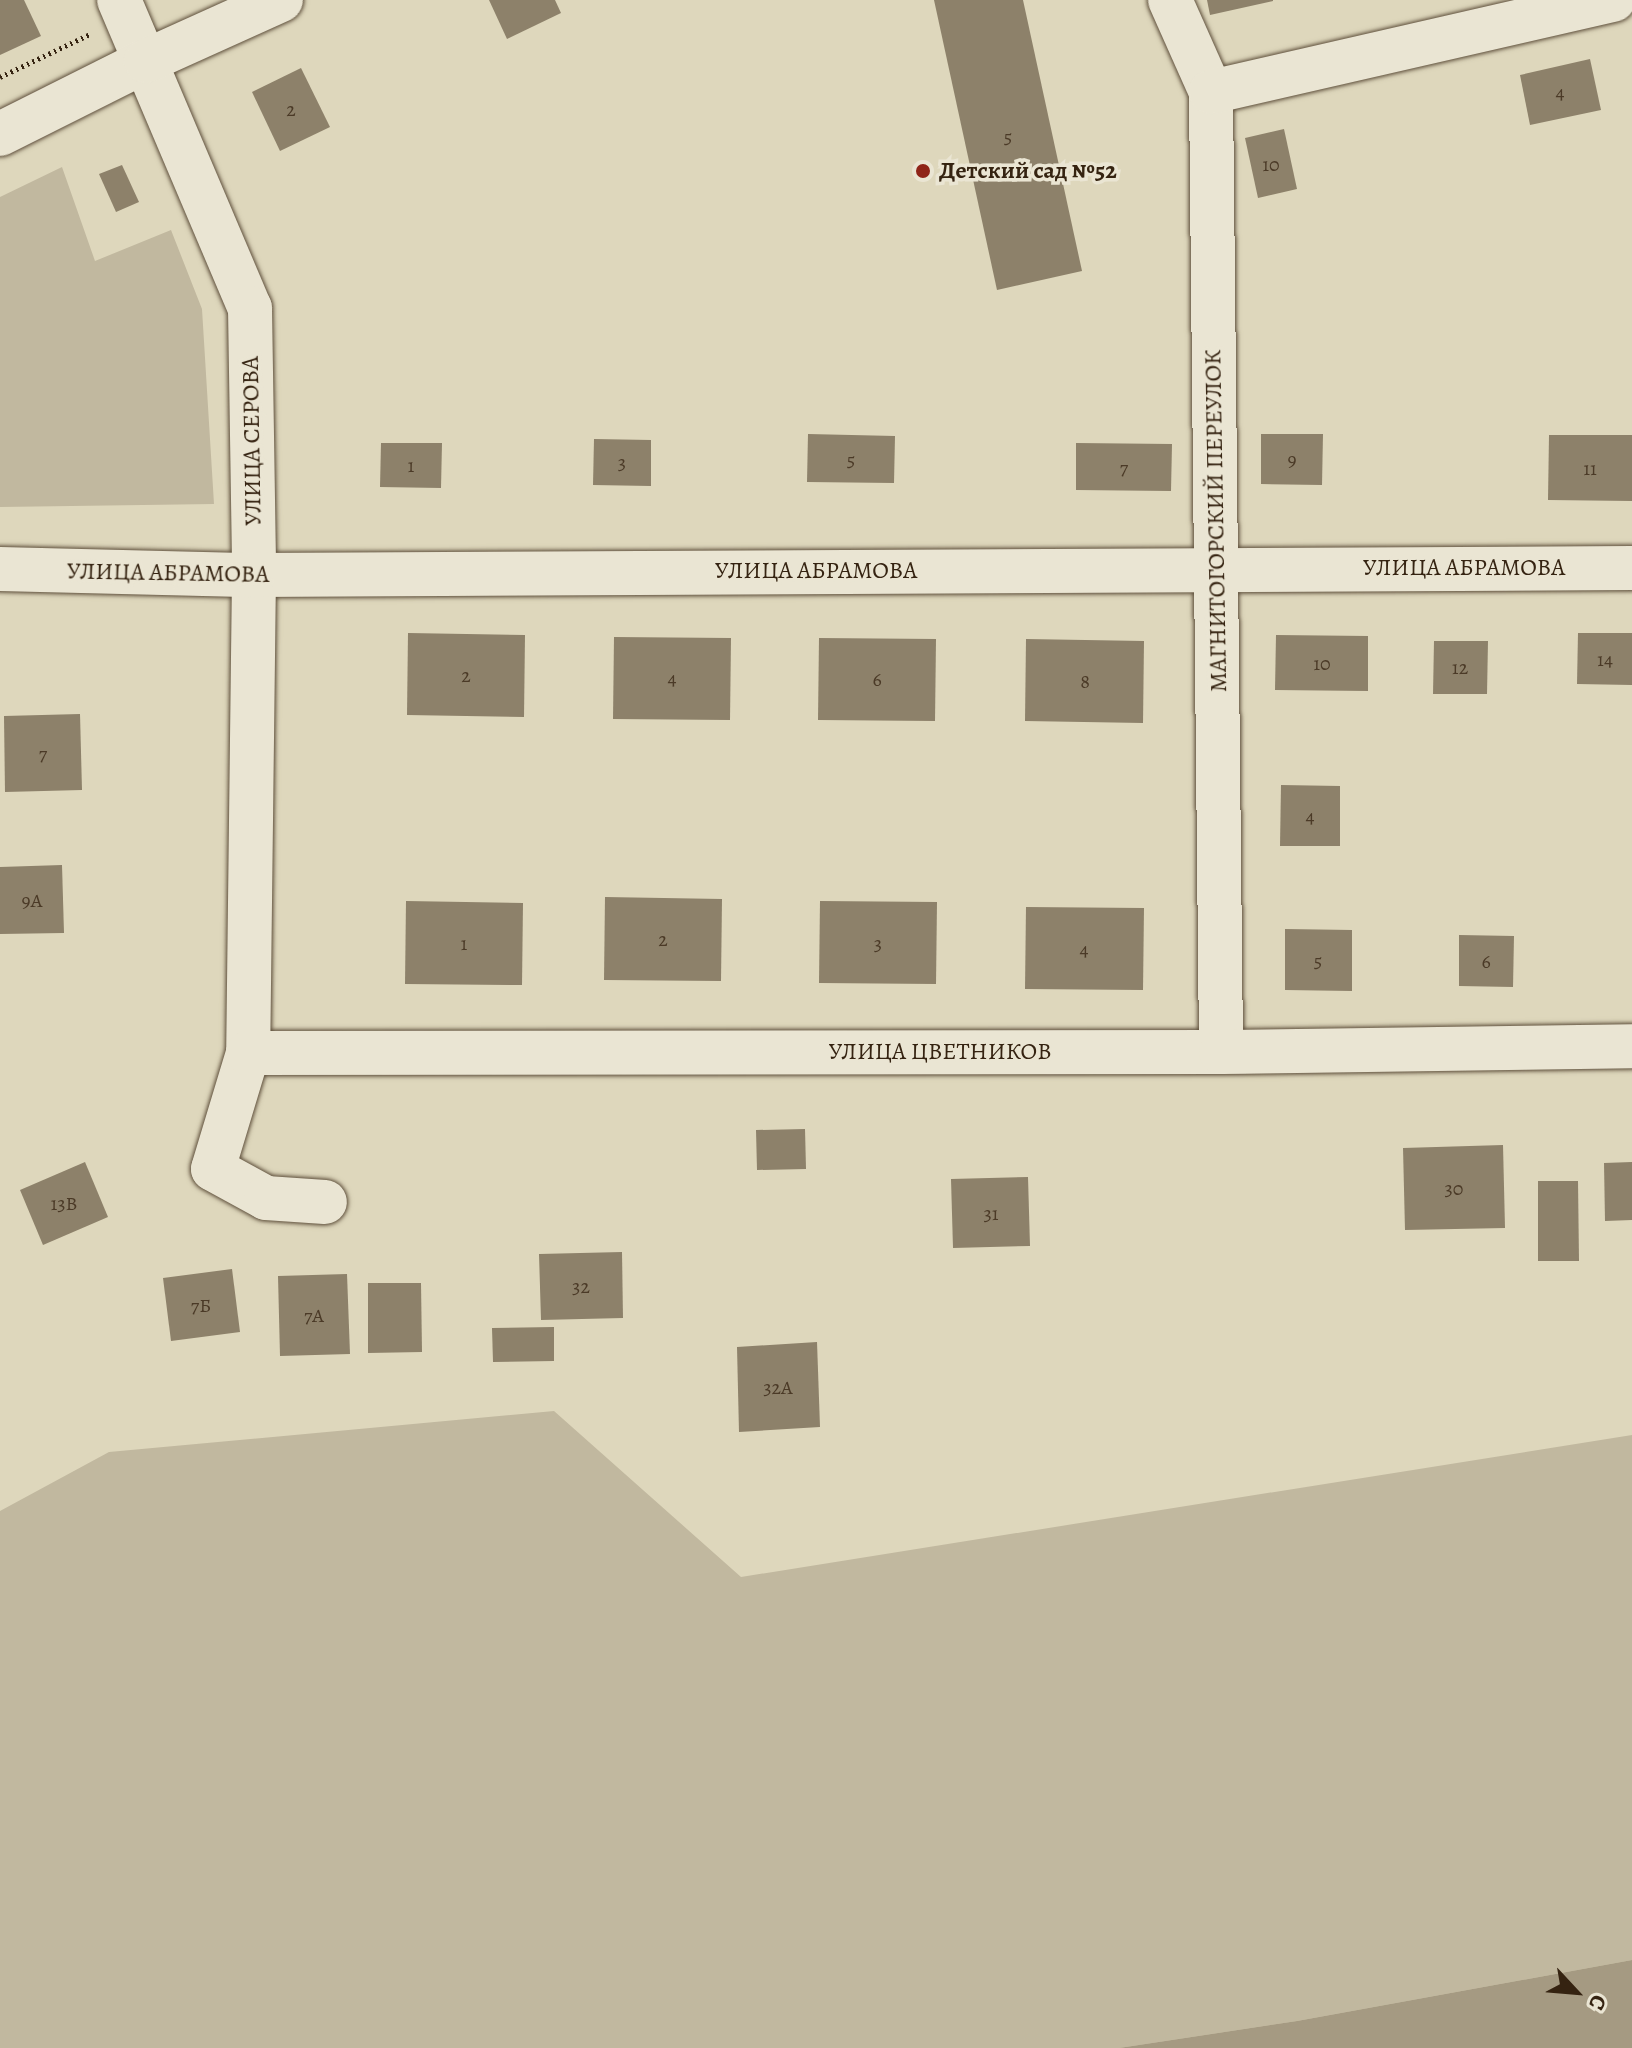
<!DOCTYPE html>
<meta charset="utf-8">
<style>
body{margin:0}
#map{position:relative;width:1632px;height:2048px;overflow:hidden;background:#ded7bc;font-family:Alegreya,serif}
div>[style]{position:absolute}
.green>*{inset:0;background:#c1b89f}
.water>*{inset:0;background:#a59a82}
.building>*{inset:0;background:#8d816a}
.path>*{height:5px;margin-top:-2.5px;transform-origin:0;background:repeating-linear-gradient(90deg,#352311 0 2px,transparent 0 6px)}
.roads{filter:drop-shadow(0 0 2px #5f503c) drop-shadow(0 0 2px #5f503c)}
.minor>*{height:44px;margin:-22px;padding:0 22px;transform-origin:22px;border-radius:22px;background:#eae5d3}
.dots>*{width:22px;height:22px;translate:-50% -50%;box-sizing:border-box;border:4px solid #eae5d3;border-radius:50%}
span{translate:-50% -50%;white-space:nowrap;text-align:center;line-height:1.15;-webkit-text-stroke:7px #eae5d3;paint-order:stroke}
.number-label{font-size:20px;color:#4b3a27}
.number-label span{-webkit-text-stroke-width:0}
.poi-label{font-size:24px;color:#352311;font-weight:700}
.left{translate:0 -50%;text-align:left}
.street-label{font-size:24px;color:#352311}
.north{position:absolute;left:1536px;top:1952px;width:80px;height:80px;-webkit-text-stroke:6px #eae5d3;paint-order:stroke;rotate:116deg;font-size:22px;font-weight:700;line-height:32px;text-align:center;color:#352311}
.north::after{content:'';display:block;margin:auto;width:28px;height:36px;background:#352311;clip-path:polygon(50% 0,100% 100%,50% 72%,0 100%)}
</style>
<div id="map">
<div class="green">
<div style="clip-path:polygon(62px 167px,95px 261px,171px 230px,202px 309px,214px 504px,0 507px,0 197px)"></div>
<div style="clip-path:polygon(554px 1411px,741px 1577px,1632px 1435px,1632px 1960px,1297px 2021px,1119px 2048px,0 2048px,0 1511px,109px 1452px)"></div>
</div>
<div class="water">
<div style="clip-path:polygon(1632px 1960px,1632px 2048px,1119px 2048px,1297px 2021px)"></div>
</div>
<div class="building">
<div style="clip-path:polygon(0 0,24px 0,41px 36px,0 55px)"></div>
<div style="clip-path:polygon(489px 0,555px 0,561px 13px,507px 39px)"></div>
<div style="clip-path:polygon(934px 0,1023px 0,1082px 271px,997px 290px)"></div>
<div style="clip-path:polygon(1207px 0,1273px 0,1273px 1px,1210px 15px)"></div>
<div style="clip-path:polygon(1590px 59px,1601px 110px,1530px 125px,1520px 75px)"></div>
<div style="clip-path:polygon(301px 68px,330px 127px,280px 151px,252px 92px)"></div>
<div style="clip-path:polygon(1284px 129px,1297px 189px,1258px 198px,1245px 138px)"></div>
<div style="clip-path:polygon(122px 165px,139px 202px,116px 212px,99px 174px)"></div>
<div style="clip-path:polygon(808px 434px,895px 436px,894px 483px,807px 482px)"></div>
<div style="clip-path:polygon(1261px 434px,1323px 434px,1322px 485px,1261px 484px)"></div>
<div style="clip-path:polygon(1549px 435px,1632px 435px,1632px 501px,1548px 500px)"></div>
<div style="clip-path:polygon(594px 439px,651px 440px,651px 486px,593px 485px)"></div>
<div style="clip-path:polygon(381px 443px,442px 443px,441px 488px,380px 487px)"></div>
<div style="clip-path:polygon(1076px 443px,1172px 444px,1171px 491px,1076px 490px)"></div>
<div style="clip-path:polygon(408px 633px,525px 635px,524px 717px,407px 715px)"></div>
<div style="clip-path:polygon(1578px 633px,1632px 633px,1632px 685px,1577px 684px)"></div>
<div style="clip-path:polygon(1276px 635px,1368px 636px,1368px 691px,1275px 690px)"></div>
<div style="clip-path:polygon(614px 637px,731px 638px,730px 720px,613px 719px)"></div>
<div style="clip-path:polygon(819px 638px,936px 639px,935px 721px,818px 720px)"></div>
<div style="clip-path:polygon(1026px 639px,1144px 641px,1143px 723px,1025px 721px)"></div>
<div style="clip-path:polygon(1434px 641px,1488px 641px,1487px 694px,1433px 694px)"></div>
<div style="clip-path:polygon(80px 714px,82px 790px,5px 792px,4px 716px)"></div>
<div style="clip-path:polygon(1281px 785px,1340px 786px,1340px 846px,1280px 846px)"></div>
<div style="clip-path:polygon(62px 865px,64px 933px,0 934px,0 867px)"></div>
<div style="clip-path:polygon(605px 897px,722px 899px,721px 981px,604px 980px)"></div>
<div style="clip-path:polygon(406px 901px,523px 903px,522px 985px,405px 984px)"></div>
<div style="clip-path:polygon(820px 901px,937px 902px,936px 984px,819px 983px)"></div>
<div style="clip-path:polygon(1026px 907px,1144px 908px,1143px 990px,1025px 989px)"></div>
<div style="clip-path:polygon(1285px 929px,1352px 930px,1352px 991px,1285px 990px)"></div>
<div style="clip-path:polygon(1459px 935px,1514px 936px,1513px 987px,1459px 986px)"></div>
<div style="clip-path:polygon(805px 1129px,806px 1169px,757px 1170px,756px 1130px)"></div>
<div style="clip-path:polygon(1503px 1145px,1505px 1228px,1405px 1230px,1403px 1148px)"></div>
<div style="clip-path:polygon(85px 1162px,108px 1217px,43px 1245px,20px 1190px)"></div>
<div style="clip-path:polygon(1632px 1162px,1632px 1220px,1605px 1221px,1604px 1163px)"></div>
<div style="clip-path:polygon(1028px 1177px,1030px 1246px,953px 1248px,951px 1179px)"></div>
<div style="clip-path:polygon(1538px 1181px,1578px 1181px,1579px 1261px,1538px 1261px)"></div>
<div style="clip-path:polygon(622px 1252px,623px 1318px,541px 1320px,539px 1254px)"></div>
<div style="clip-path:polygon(232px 1269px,240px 1332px,171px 1341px,163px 1278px)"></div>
<div style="clip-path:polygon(347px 1274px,350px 1354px,280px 1356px,278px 1276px)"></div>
<div style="clip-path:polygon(368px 1283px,421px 1283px,422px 1352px,368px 1353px)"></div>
<div style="clip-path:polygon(554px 1327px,554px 1361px,493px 1362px,492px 1328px)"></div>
<div style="clip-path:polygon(817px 1342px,820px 1427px,739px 1432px,737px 1347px)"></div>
</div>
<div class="path">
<div style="left:0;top:77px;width:100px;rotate:-25.5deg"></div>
</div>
<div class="roads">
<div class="minor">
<div style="left:119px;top:0;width:335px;rotate:67deg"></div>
<div style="left:250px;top:308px;width:267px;rotate:89.1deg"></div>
<div style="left:254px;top:575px;width:478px;rotate:90.7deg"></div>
<div style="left:248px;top:1053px;width:121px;rotate:106.8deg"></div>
<div style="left:213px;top:1169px;width:60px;rotate:28.7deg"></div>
<div style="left:266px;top:1198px;width:59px;rotate:3.9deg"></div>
<div style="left:1170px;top:0;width:101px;rotate:66deg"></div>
<div style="left:1211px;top:92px;width:960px;rotate:89.4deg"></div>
<div style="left:1211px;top:92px;width:413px;rotate:-12.9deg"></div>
<div style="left:0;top:134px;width:163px;rotate:-26.6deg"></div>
<div style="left:146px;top:61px;width:148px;rotate:-24.3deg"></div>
<div style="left:0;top:569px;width:254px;rotate:1.4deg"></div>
<div style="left:254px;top:575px;width:1378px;rotate:-0.29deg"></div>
<div style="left:248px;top:1053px;width:973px;rotate:-0.06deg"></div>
<div style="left:1221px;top:1052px;width:411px;rotate:-0.8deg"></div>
</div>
</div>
<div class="dots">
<div style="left:923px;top:171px;background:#8f2418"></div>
</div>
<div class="number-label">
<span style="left:1560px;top:92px">4</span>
<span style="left:291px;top:109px">2</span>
<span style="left:1008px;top:136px">5</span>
<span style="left:1271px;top:164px">10</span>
<span style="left:851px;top:459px">5</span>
<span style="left:1292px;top:459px">9</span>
<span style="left:622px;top:462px">3</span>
<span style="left:411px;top:465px">1</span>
<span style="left:1124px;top:467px">7</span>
<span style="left:1590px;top:468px">11</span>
<span style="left:1605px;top:659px">14</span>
<span style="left:1322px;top:663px">10</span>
<span style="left:1460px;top:667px">12</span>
<span style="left:466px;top:675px">2</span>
<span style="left:672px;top:678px">4</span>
<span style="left:877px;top:679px">6</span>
<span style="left:1085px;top:681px">8</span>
<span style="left:43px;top:753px">7</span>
<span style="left:1310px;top:816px">4</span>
<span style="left:32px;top:900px">9А</span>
<span style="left:663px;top:939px">2</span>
<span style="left:464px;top:943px">1</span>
<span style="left:878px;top:943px">3</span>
<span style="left:1084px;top:949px">4</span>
<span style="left:1318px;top:960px">5</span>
<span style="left:1486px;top:961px">6</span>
<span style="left:1454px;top:1188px">30</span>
<span style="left:64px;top:1203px">13В</span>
<span style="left:991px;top:1213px">31</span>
<span style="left:581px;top:1286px">32</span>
<span style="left:201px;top:1305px">7Б</span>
<span style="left:314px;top:1315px">7А</span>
<span style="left:778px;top:1387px">32А</span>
</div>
<div class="poi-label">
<span class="left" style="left:939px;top:171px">Детский сад №52</span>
</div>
<div class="street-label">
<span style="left:252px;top:441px;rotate:-91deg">УЛИЦА СЕРОВА</span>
<span style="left:1216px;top:521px;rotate:-91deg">МАГНИТОГОРСКИЙ ПЕРЕУЛОК</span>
<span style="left:1464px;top:568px">УЛИЦА АБРАМОВА</span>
<span style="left:816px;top:571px">УЛИЦА АБРАМОВА</span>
<span style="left:168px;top:573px;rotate:1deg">УЛИЦА АБРАМОВА</span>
<span style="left:940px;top:1052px">УЛИЦА ЦВЕТНИКОВ</span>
</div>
<div class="north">С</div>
</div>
